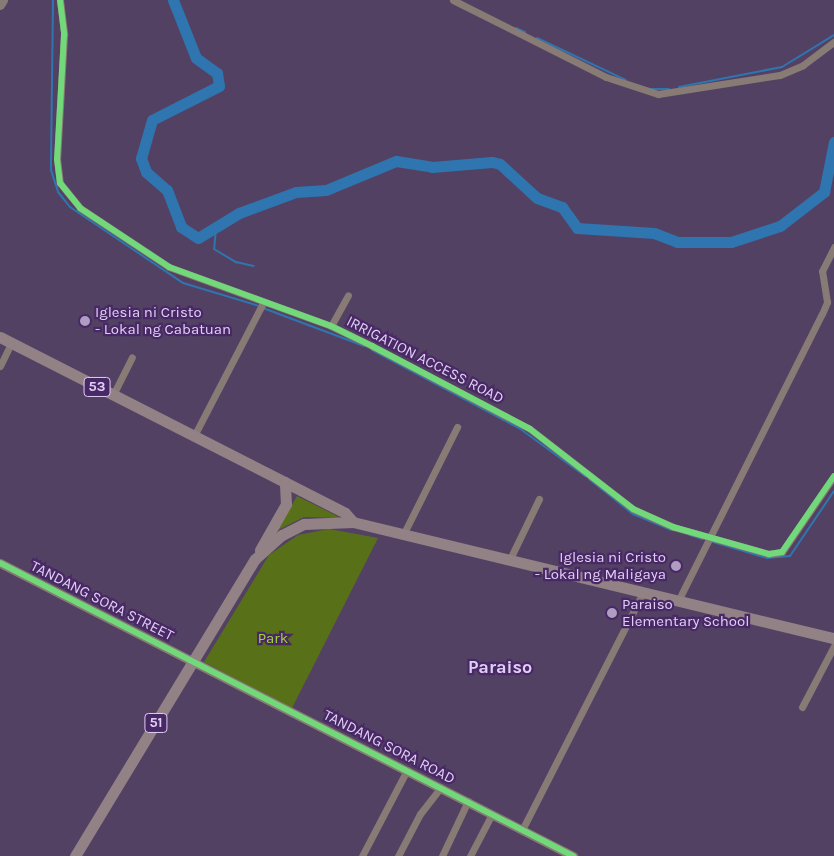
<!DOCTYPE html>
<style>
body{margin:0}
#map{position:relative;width:834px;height:856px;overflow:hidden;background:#534164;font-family:Karla,sans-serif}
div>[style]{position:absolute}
.green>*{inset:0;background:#587119}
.stream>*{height:2px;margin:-1px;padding:0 1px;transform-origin:1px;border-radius:1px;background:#2f75b0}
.river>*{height:11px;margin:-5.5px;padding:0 5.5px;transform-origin:5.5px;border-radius:5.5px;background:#2f75b0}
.minor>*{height:7px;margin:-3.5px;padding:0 3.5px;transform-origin:3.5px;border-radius:3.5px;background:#887a74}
.tertiary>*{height:9px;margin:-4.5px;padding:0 4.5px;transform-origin:4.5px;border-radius:4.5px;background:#887a74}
.trunk>*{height:11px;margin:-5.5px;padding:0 5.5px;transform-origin:5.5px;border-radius:5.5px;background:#928286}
.cycleway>*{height:6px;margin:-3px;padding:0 3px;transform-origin:3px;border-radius:3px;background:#71d979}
.dots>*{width:14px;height:14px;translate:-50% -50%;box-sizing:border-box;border:2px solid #492866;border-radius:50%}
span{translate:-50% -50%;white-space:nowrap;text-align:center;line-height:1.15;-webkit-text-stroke:4.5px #492866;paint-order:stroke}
.shield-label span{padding:1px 4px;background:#492866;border:1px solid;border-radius:4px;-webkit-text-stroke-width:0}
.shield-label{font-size:14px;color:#e0cff4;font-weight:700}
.poi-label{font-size:15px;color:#e0cff4}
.left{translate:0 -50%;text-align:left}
.right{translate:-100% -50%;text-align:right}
.street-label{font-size:15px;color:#e0cff4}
.park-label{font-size:15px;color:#a3d53d}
.quarter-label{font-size:18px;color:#e0cff4;font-weight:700}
</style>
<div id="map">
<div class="green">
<div style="clip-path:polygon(297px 496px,341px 518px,304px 517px,278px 530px)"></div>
<div style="clip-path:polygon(329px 529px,378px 538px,292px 708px,204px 662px,269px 555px,298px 535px)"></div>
</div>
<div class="stream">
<div style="left:53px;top:0;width:170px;rotate:90.7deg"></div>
<div style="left:51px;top:170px;width:23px;rotate:72deg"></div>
<div style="left:58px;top:192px;width:19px;rotate:51deg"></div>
<div style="left:70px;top:207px;width:136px;rotate:33.9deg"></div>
<div style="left:183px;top:283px;width:79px;rotate:16.8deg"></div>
<div style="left:516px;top:28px;width:10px;rotate:24deg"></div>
<div style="left:537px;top:38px;width:98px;rotate:25.3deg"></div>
<div style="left:679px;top:87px;width:105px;rotate:-11deg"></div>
<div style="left:782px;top:67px;width:61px;rotate:-31.6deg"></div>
<div style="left:651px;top:89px;width:18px"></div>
<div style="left:216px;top:228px;width:21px;rotate:95deg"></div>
<div style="left:214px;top:249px;width:26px;rotate:31deg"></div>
<div style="left:236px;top:262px;width:18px;rotate:13deg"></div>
<div style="left:263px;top:308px;width:108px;rotate:20.6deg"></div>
<div style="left:372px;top:350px;width:166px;rotate:28deg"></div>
<div style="left:519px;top:428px;width:82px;rotate:36deg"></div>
<div style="left:589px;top:479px;width:56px;rotate:38.5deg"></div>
<div style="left:633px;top:514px;width:41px;rotate:22.8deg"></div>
<div style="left:690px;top:535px;width:13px;rotate:18deg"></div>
<div style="left:713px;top:542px;width:56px;rotate:16.5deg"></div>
<div style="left:767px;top:558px;width:23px;rotate:-5deg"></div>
<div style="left:790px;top:556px;width:78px;rotate:-55.9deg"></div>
</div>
<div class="river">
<div style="left:173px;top:0;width:62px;rotate:68.4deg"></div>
<div style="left:196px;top:58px;width:26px;rotate:36deg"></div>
<div style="left:217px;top:73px;width:13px;rotate:81deg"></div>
<div style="left:219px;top:86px;width:75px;rotate:153.1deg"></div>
<div style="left:152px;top:120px;width:40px;rotate:106deg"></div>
<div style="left:141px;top:158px;width:15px;rotate:70deg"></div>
<div style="left:146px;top:172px;width:28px;rotate:41deg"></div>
<div style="left:167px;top:190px;width:40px;rotate:69deg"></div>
<div style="left:181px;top:227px;width:20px;rotate:33deg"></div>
<div style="left:198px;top:238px;width:48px;rotate:-31.4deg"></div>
<div style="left:239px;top:213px;width:61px;rotate:-20.2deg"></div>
<div style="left:296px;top:192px;width:30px;rotate:-4deg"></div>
<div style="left:326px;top:190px;width:76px;rotate:-22.5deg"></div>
<div style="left:396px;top:161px;width:36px;rotate:9deg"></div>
<div style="left:432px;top:167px;width:60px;rotate:-4.8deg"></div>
<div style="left:492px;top:162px;width:8px;rotate:14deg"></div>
<div style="left:500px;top:164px;width:50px;rotate:42.6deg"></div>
<div style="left:537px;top:198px;width:27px;rotate:20deg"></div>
<div style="left:562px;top:207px;width:26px;rotate:54deg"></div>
<div style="left:577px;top:228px;width:77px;rotate:3.7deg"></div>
<div style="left:654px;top:233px;width:25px;rotate:21deg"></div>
<div style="left:677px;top:242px;width:54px"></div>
<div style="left:731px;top:242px;width:52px;rotate:-18.1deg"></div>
<div style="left:780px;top:226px;width:56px;rotate:-37.7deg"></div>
<div style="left:824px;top:192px;width:51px;rotate:-78.7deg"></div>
</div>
<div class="minor">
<div style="left:60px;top:0;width:35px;rotate:83deg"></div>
<div style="left:64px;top:35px;width:124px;rotate:93.2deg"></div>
<div style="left:57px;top:159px;width:24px;rotate:83deg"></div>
<div style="left:60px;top:183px;width:32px;rotate:51deg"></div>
<div style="left:80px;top:208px;width:107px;rotate:33.5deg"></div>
<div style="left:169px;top:267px;width:172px;rotate:20deg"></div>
<div style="left:331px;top:326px;width:46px;rotate:26deg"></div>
<div style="left:372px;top:346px;width:178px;rotate:27.7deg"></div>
<div style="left:530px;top:429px;width:130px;rotate:37.8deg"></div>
<div style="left:633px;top:509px;width:44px;rotate:24.2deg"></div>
<div style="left:673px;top:527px;width:100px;rotate:15.7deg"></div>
<div style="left:769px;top:554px;width:13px;rotate:-9deg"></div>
<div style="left:782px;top:552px;width:92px;rotate:-55.6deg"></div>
<div style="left:453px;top:0;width:171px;rotate:26.7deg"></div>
<div style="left:606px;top:77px;width:55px;rotate:18.1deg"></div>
<div style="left:658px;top:94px;width:123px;rotate:-8.9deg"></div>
<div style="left:780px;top:75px;width:25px;rotate:-23deg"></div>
<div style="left:803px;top:65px;width:39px;rotate:-37deg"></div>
<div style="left:331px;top:326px;width:35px;rotate:-61deg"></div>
<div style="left:0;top:366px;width:25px;rotate:-64deg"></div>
<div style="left:113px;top:395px;width:42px;rotate:-63.4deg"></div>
<div style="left:194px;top:436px;width:150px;rotate:-62.6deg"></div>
<div style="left:403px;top:535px;width:121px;rotate:-63.4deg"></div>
<div style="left:509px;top:561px;width:69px;rotate:-64.2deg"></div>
<div style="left:678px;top:601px;width:321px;rotate:-63.4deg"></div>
<div style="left:822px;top:314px;width:13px;rotate:-67deg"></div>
<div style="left:827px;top:302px;width:31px;rotate:-99deg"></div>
<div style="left:822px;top:271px;width:27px;rotate:-63deg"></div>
<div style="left:802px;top:707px;width:69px;rotate:-62.3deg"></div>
<div style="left:522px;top:830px;width:265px;rotate:-63deg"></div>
<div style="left:362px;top:856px;width:97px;rotate:-62.4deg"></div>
<div style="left:398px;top:856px;width:47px;rotate:-62.4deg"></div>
<div style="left:420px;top:814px;width:34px;rotate:-52deg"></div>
<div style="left:442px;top:856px;width:61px;rotate:-64.7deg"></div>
<div style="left:470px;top:856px;width:47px;rotate:-62.4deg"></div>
</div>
<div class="tertiary">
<div style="left:0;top:5px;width:6px;rotate:-59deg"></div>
<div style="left:0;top:563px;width:644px;rotate:27.08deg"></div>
</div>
<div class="trunk">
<div style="left:0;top:337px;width:387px;rotate:27deg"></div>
<div style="left:345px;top:513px;width:12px;rotate:48deg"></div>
<div style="left:260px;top:550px;width:53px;rotate:-60.5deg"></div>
<div style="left:286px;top:504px;width:22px;rotate:-93deg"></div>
<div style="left:75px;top:856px;width:347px;rotate:-58.8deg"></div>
<div style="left:255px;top:559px;width:36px;rotate:-42deg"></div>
<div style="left:282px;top:535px;width:25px;rotate:-27deg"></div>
<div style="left:304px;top:524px;width:49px;rotate:-2.3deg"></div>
<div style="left:353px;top:522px;width:495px;rotate:13.6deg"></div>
</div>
<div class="cycleway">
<div style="left:60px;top:0;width:35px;rotate:83deg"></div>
<div style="left:64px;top:35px;width:124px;rotate:93.2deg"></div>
<div style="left:57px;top:159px;width:24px;rotate:83deg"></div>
<div style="left:60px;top:183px;width:32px;rotate:51deg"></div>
<div style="left:80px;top:208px;width:107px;rotate:33.5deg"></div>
<div style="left:169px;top:267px;width:172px;rotate:20deg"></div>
<div style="left:331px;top:326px;width:46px;rotate:26deg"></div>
<div style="left:372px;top:346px;width:178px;rotate:27.7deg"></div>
<div style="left:530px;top:429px;width:130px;rotate:37.8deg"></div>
<div style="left:633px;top:509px;width:44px;rotate:24.2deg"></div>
<div style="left:673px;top:527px;width:100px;rotate:15.7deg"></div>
<div style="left:769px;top:554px;width:13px;rotate:-9deg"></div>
<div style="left:782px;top:552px;width:92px;rotate:-55.6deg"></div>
<div style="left:0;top:563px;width:644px;rotate:27.08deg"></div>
</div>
<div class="dots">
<div style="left:85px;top:321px;background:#af9dc2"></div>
<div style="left:676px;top:566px;background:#af9dc2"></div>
<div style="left:612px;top:613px;background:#af9dc2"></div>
</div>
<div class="shield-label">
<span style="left:97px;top:387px">53</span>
<span style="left:156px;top:723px">51</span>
</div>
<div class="poi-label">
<span class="left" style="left:95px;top:321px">Iglesia ni Cristo<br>- Lokal ng Cabatuan</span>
<span class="right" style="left:666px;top:566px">Iglesia ni Cristo<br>- Lokal ng Maligaya</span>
<span class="left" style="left:622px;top:613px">Paraiso<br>Elementary School</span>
</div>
<div class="street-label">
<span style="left:425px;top:360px;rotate:27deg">IRRIGATION ACCESS ROAD</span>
<span style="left:102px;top:601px;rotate:27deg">TANDANG SORA STREET</span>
<span style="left:389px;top:747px;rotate:27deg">TANDANG SORA ROAD</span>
</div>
<div class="park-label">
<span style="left:273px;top:639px">Park</span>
</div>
<div class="quarter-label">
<span style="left:500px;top:667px">Paraiso</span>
</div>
</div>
